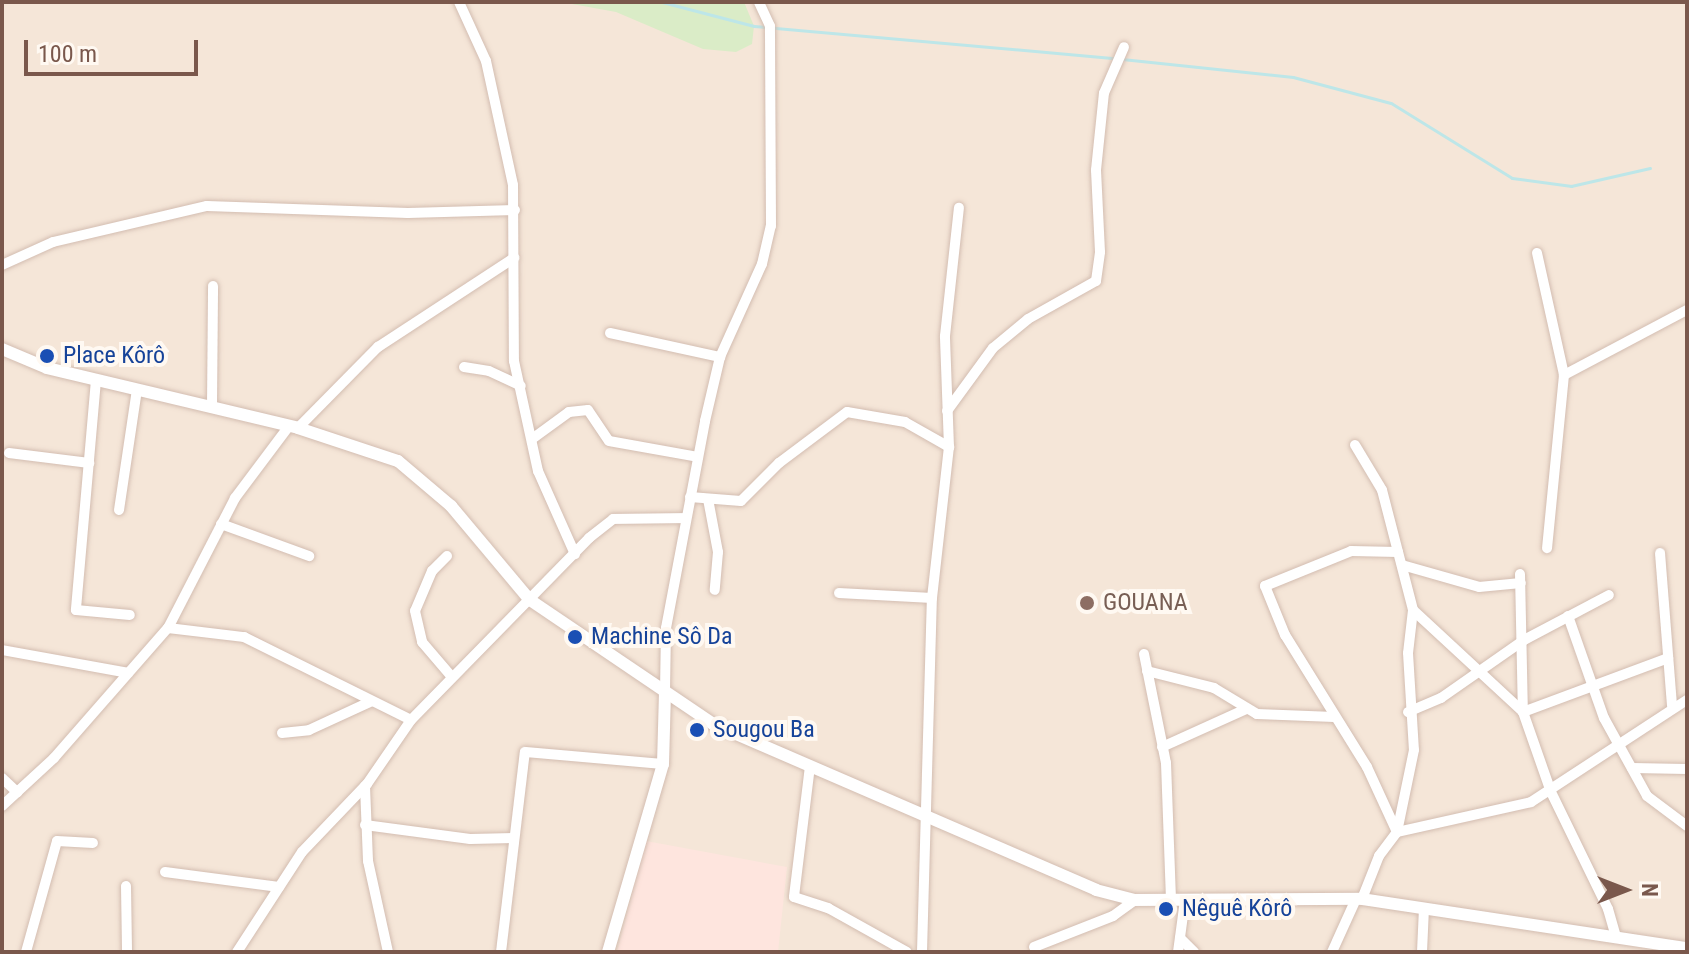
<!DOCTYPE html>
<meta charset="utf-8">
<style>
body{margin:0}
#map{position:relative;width:1689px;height:954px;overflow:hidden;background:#fdf4ea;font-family:"Roboto Condensed",sans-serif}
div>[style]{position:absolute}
.residential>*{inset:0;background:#f5e6d8}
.commercial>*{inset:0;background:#fee5de}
.green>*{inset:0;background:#daecc7}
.stream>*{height:3px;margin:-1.5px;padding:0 1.5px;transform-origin:1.5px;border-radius:1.5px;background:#bde6e8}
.roads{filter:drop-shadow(0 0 2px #d3bdb1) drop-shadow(0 0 2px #d3bdb1)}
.minor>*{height:10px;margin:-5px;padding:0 5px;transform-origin:5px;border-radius:5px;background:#fff}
.tertiary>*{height:12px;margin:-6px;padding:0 6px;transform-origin:6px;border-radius:6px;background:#fff}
.dots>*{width:22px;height:22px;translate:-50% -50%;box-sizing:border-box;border:4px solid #fff9f2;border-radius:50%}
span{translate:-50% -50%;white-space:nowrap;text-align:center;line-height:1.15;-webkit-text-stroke:8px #fff9f2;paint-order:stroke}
.transit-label{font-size:24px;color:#164399}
.left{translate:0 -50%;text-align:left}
.education-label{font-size:24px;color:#785e54}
.frame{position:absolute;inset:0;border:4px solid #7a584c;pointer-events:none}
.north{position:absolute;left:1585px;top:850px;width:80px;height:80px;-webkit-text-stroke:6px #fff9f2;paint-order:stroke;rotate:90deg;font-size:22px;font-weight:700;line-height:32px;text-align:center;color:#7a584c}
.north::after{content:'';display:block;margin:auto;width:28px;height:36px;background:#7a584c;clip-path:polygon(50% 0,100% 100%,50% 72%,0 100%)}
.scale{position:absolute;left:24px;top:40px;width:174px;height:36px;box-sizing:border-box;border:4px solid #7a584c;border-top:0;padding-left:10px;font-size:24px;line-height:28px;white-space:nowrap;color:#7a584c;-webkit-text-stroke:6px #fff9f2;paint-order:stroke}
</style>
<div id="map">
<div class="residential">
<div style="clip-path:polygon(2px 2px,1687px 2px,1687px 952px,2px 952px)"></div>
</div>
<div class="commercial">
<div style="clip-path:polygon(646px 841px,787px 867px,778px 952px,617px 952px)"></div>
</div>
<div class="green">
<div style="clip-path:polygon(561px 2px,744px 2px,754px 26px,752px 44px,736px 52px,703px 49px,616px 12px)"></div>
</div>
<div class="stream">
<div style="left:662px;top:2px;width:95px;rotate:14.6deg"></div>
<div style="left:754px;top:26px;width:362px;rotate:5.1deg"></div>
<div style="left:1122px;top:59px;width:172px;rotate:6deg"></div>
<div style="left:1293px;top:77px;width:101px;rotate:14.9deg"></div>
<div style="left:1391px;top:103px;width:142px;rotate:31.8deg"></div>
<div style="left:1512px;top:178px;width:60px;rotate:7.7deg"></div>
<div style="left:1571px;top:186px;width:81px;rotate:-12.8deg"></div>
</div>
<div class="roads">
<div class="minor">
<div style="left:459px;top:2px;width:65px;rotate:65.4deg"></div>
<div style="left:486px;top:61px;width:127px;rotate:77.7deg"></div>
<div style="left:513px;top:185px;width:176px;rotate:89.7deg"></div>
<div style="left:514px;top:361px;width:113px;rotate:77.7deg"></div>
<div style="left:538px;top:471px;width:91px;rotate:66deg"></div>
<div style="left:1537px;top:253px;width:125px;rotate:77.5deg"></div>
<div style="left:1564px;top:375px;width:174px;rotate:95.6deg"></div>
<div style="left:2px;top:265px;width:56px;rotate:-24.3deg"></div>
<div style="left:53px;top:242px;width:158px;rotate:-13.2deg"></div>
<div style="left:207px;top:206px;width:201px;rotate:2deg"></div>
<div style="left:408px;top:213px;width:107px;rotate:-1.6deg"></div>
<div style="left:610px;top:333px;width:113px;rotate:12.3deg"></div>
<div style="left:464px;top:367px;width:25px;rotate:9deg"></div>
<div style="left:489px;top:371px;width:35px;rotate:25deg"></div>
<div style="left:1564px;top:375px;width:139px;rotate:-27.9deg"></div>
<div style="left:96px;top:380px;width:231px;rotate:95deg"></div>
<div style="left:76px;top:610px;width:54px;rotate:5.3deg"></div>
<div style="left:212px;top:407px;width:121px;rotate:-89.5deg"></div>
<div style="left:947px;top:411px;width:78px;rotate:-53.9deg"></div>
<div style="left:993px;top:348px;width:45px;rotate:-39.6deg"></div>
<div style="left:1028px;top:319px;width:78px;rotate:-29.2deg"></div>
<div style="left:1096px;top:281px;width:29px;rotate:-82deg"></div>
<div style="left:1100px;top:252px;width:82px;rotate:-92.8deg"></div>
<div style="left:1096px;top:170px;width:77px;rotate:-84.1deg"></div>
<div style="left:1104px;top:93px;width:50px;rotate:-66.5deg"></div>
<div style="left:298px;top:428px;width:114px;rotate:-45.4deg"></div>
<div style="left:378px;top:347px;width:163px;rotate:-33.2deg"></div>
<div style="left:532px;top:439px;width:46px;rotate:-36.1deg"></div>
<div style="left:569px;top:412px;width:19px;rotate:-6deg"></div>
<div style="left:588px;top:410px;width:37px;rotate:56deg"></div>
<div style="left:609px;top:441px;width:90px;rotate:10.2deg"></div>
<div style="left:1355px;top:445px;width:52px;rotate:59deg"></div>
<div style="left:1382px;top:490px;width:124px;rotate:75.5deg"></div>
<div style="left:1413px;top:610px;width:43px;rotate:96.6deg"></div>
<div style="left:1408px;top:653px;width:97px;rotate:86.5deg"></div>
<div style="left:1414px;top:750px;width:84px;rotate:101.7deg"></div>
<div style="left:1397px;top:832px;width:30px;rotate:127deg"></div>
<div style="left:1379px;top:856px;width:46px;rotate:111.6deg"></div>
<div style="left:9px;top:453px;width:81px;rotate:7.1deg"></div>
<div style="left:690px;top:497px;width:51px;rotate:4.5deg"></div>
<div style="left:741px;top:501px;width:54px;rotate:-45deg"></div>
<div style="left:779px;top:463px;width:85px;rotate:-36.9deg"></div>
<div style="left:847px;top:412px;width:59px;rotate:9.8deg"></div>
<div style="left:905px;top:422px;width:51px;rotate:29.6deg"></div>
<div style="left:708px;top:499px;width:54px;rotate:79.3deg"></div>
<div style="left:718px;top:552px;width:38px;rotate:95deg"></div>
<div style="left:119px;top:510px;width:121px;rotate:-81.5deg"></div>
<div style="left:221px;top:524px;width:94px;rotate:20deg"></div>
<div style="left:1660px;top:553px;width:153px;rotate:85.5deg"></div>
<div style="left:447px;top:556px;width:21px;rotate:135deg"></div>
<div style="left:432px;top:571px;width:43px;rotate:113deg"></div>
<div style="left:415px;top:611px;width:32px;rotate:77deg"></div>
<div style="left:422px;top:642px;width:46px;rotate:49.4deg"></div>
<div style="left:1402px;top:565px;width:80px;rotate:15.9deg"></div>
<div style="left:1479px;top:587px;width:42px;rotate:-5.4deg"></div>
<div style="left:1520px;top:574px;width:138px;rotate:88.8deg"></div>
<div style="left:1523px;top:712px;width:85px;rotate:70.7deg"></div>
<div style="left:1551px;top:792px;width:130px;rotate:64deg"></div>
<div style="left:1608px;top:909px;width:26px;rotate:74deg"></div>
<div style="left:839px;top:593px;width:93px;rotate:3.1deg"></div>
<div style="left:1413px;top:610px;width:150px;rotate:42.8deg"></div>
<div style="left:1568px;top:616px;width:108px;rotate:70.6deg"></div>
<div style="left:1604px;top:718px;width:89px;rotate:61.1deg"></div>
<div style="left:1647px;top:796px;width:50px;rotate:36.9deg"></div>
<div style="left:168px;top:628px;width:77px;rotate:6.8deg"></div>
<div style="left:244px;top:637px;width:186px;rotate:26.4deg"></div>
<div style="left:2px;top:650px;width:128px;rotate:10.3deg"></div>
<div style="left:1144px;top:654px;width:111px;rotate:78.6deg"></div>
<div style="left:1166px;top:763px;width:138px;rotate:87.9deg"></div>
<div style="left:1147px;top:671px;width:69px;rotate:14.2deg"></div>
<div style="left:1214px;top:688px;width:50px;rotate:31.2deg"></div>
<div style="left:1257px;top:714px;width:77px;rotate:2.2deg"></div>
<div style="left:665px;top:692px;width:64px;rotate:-89.1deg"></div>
<div style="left:666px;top:628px;width:211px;rotate:-79.3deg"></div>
<div style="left:705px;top:421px;width:66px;rotate:-76.8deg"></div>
<div style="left:720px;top:357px;width:102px;rotate:-65.7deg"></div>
<div style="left:762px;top:264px;width:39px;rotate:-77deg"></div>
<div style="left:771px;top:226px;width:200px;rotate:-90.3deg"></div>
<div style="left:770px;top:26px;width:26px;rotate:-115deg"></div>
<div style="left:1408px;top:712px;width:36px;rotate:-23deg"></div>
<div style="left:1441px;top:698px;width:101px;rotate:-34.9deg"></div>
<div style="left:1524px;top:640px;width:96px;rotate:-27.9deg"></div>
<div style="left:1523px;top:712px;width:155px;rotate:-20.4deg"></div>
<div style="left:282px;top:733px;width:27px;rotate:-6deg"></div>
<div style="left:309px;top:730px;width:69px;rotate:-24.7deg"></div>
<div style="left:1162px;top:747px;width:92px;rotate:-24.3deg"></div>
<div style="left:810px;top:766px;width:132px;rotate:97deg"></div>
<div style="left:794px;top:897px;width:36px;rotate:18deg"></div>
<div style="left:828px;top:908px;width:90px;rotate:29.1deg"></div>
<div style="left:1632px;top:768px;width:55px;rotate:1deg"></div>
<div style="left:2px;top:778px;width:21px;rotate:43deg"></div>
<div style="left:365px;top:786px;width:75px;rotate:87.7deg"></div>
<div style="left:368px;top:861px;width:93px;rotate:77.6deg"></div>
<div style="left:2px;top:806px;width:71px;rotate:-42.7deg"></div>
<div style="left:54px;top:758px;width:173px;rotate:-48.8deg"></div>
<div style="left:168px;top:628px;width:146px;rotate:-62.7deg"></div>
<div style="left:235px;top:498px;width:90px;rotate:-53.1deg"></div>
<div style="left:365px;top:825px;width:106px;rotate:7.6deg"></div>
<div style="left:470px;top:839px;width:44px;rotate:-1.3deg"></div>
<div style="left:1396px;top:830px;width:69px;rotate:-114.7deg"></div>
<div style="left:1367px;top:767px;width:155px;rotate:-121.8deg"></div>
<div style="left:1285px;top:635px;width:53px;rotate:-112.2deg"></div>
<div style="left:1265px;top:586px;width:93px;rotate:-22.1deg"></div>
<div style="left:1351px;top:551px;width:47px;rotate:1.2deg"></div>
<div style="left:1397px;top:832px;width:137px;rotate:-12.6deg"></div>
<div style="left:1531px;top:802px;width:186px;rotate:-33.2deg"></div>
<div style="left:165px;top:872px;width:115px;rotate:7.5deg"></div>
<div style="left:126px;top:886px;width:66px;rotate:89.1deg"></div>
<div style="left:1180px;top:938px;width:20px;rotate:45deg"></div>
<div style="left:1034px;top:947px;width:85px;rotate:-21.4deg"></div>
<div style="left:1113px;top:916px;width:27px;rotate:-36deg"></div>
<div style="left:26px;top:952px;width:115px;rotate:-74.4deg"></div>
<div style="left:57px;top:841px;width:36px;rotate:3deg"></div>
<div style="left:237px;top:952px;width:119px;rotate:-57deg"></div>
<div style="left:302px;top:852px;width:94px;rotate:-46.3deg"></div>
<div style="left:367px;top:784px;width:78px;rotate:-55.5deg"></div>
<div style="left:411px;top:720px;width:255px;rotate:-45.6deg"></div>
<div style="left:589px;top:538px;width:31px;rotate:-38deg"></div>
<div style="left:613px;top:519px;width:73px;rotate:-0.8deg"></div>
<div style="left:501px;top:952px;width:201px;rotate:-83.2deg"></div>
<div style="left:525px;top:752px;width:139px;rotate:5deg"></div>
<div style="left:922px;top:952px;width:354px;rotate:-88.4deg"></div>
<div style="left:932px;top:598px;width:152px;rotate:-83.6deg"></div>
<div style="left:949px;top:447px;width:111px;rotate:-92.1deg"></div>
<div style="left:945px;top:336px;width:129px;rotate:-83.8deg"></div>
<div style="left:1178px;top:952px;width:52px;rotate:-82.3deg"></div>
<div style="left:1332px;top:952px;width:58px;rotate:-65.6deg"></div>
<div style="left:1422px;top:952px;width:44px;rotate:-87.4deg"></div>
</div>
<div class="tertiary">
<div style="left:2px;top:349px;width:49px;rotate:22.9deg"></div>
<div style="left:47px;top:368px;width:258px;rotate:13.4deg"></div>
<div style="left:298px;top:428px;width:105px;rotate:18.3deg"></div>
<div style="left:398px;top:461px;width:70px;rotate:40.3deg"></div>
<div style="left:451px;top:506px;width:123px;rotate:50deg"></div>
<div style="left:530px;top:600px;width:221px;rotate:34.1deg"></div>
<div style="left:713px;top:724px;width:417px;rotate:23.4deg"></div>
<div style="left:1096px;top:890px;width:40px;rotate:14.4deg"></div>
<div style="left:1135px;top:900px;width:227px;rotate:-0.3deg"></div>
<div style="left:1362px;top:899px;width:329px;rotate:8.6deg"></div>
<div style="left:608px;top:952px;width:196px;rotate:-73.7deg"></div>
<div style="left:663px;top:764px;width:72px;rotate:-88.4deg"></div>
</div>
</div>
<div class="dots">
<div style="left:47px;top:356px;background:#1a4fb4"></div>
<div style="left:1087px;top:603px;background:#8d6e63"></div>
<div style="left:575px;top:637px;background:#1a4fb4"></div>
<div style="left:697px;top:730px;background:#1a4fb4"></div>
<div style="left:1166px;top:909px;background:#1a4fb4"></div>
</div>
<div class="transit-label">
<span class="left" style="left:63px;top:356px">Place Kôrô</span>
<span class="left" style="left:591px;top:637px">Machine Sô Da</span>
<span class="left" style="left:713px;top:730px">Sougou Ba</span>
<span class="left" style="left:1182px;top:909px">Nêguê Kôrô</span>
</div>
<div class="education-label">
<span class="left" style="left:1103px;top:603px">GOUANA</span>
</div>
<div class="frame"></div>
<div class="north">N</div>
<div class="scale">100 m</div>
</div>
